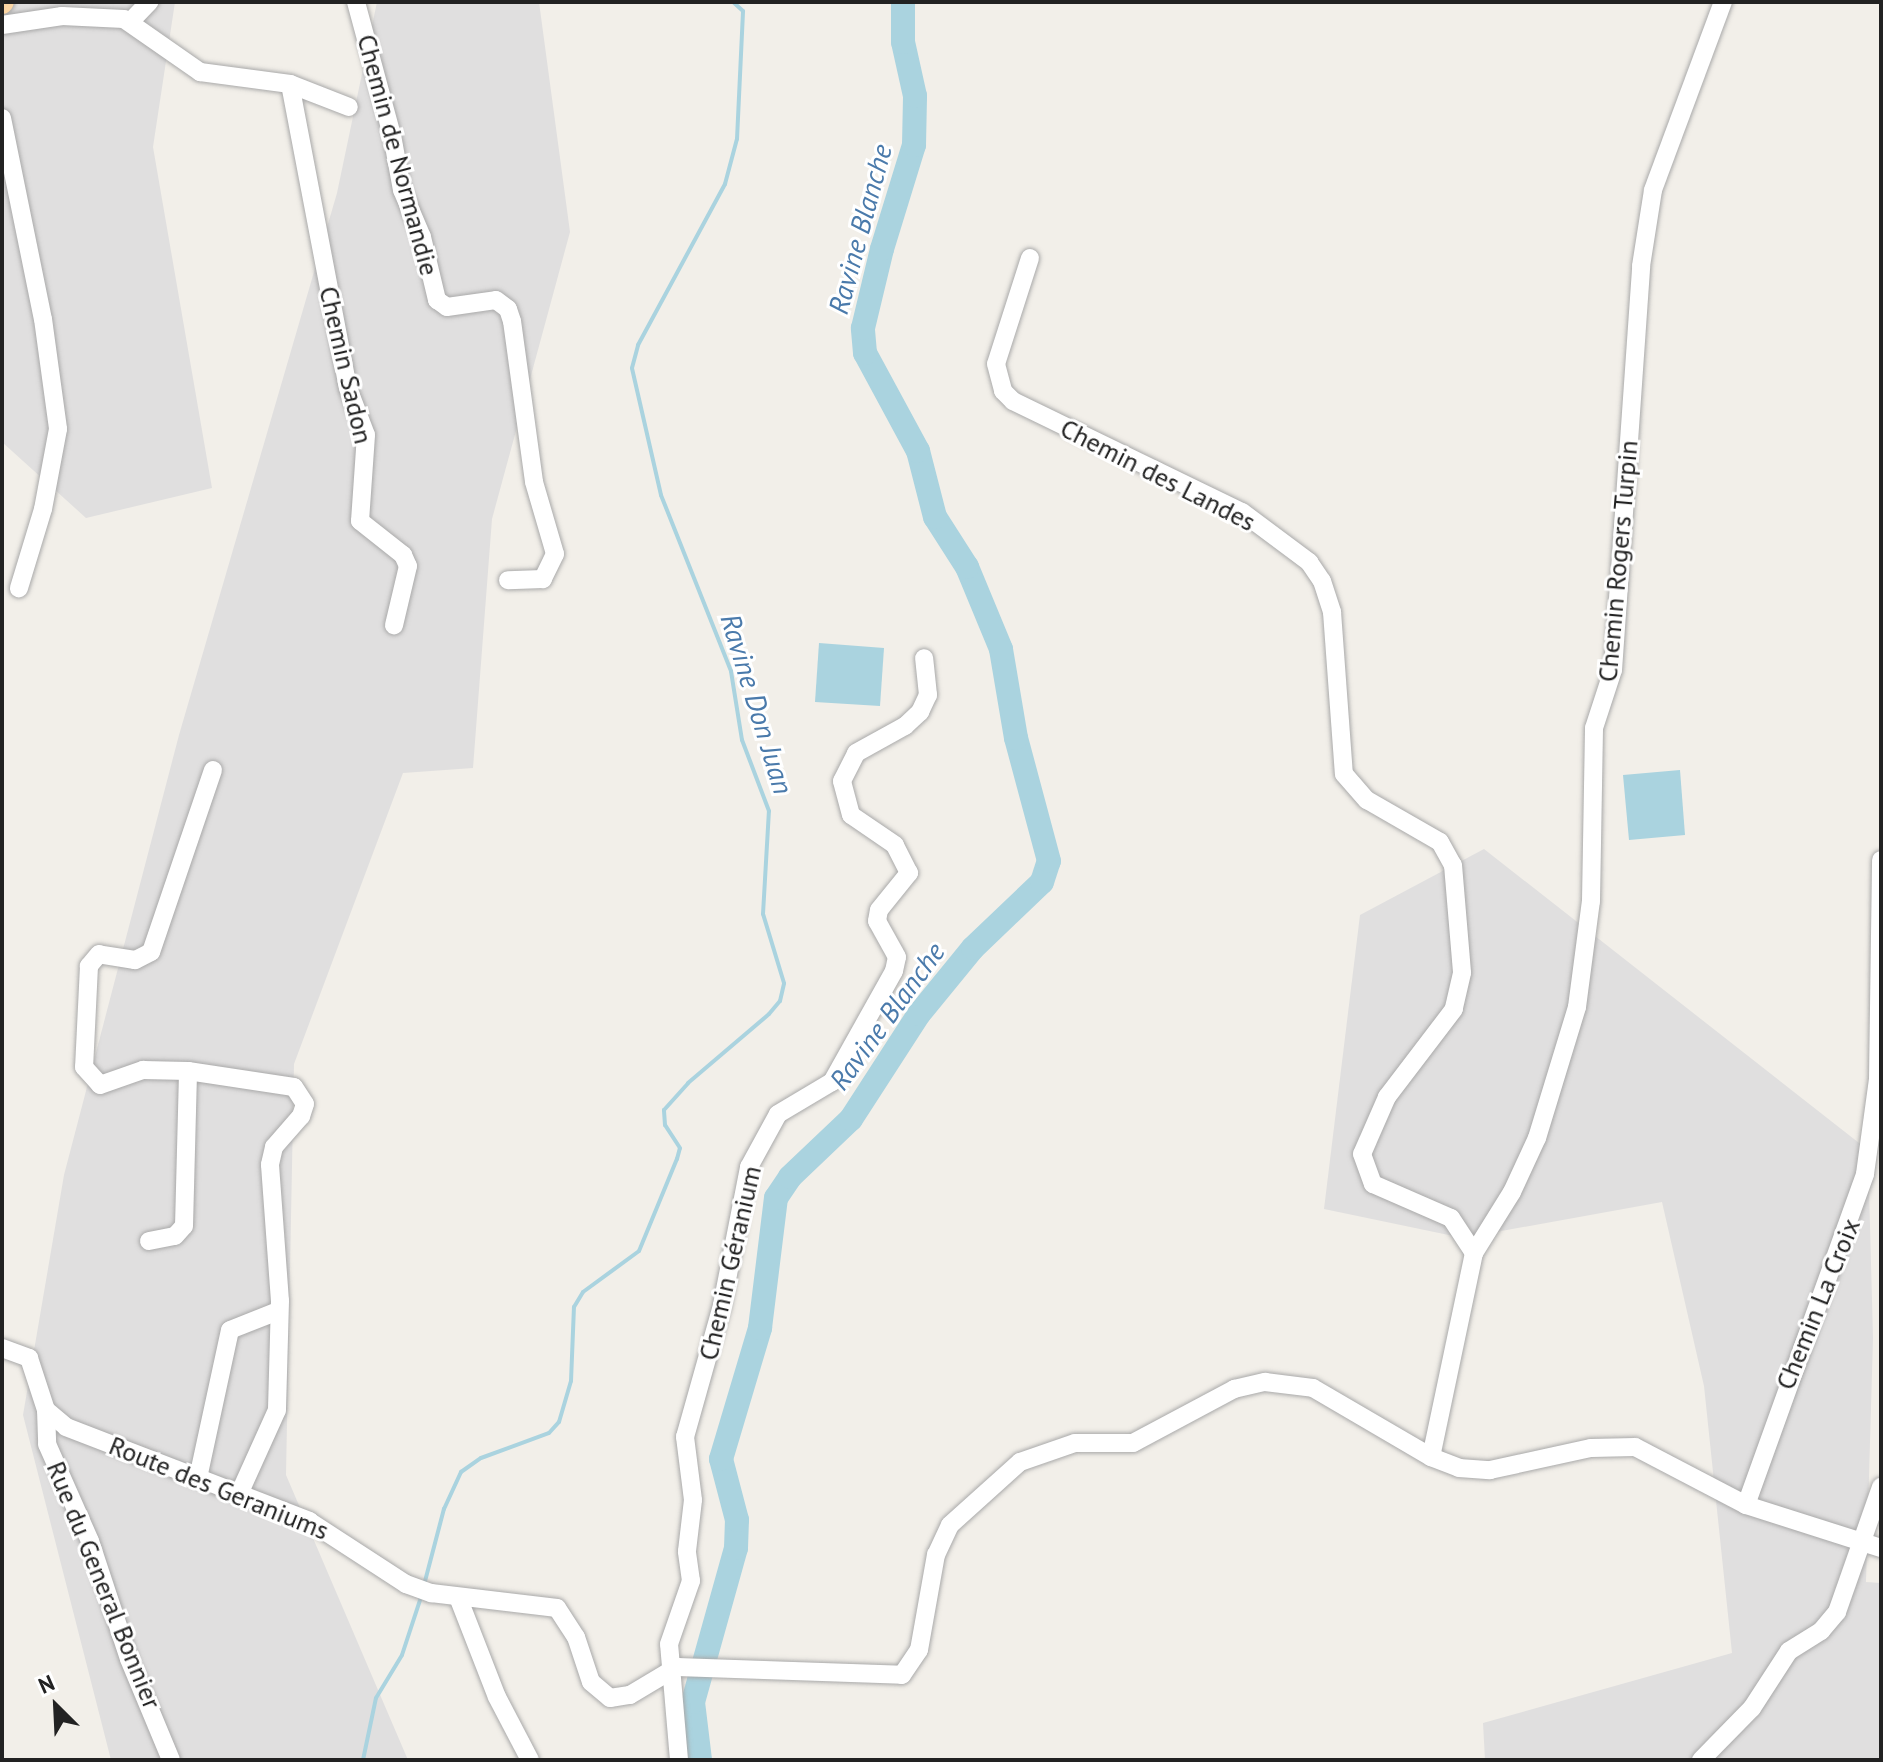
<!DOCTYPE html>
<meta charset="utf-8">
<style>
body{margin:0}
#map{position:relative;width:1883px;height:1762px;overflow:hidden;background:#f2efe9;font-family:"PT Sans",sans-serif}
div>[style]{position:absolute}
.residential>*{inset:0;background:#e0dfdf}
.water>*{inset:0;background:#aad3df}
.stream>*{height:4px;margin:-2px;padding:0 2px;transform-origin:2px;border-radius:2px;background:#aad3df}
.river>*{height:24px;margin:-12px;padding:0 12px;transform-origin:12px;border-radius:12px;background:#aad3df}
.roads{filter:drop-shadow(0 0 2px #a9a9a9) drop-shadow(0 0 2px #a9a9a9)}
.minor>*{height:18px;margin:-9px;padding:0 9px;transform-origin:9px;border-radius:9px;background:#fff}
.major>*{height:22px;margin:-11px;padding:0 11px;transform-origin:11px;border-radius:11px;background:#fcd6a4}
span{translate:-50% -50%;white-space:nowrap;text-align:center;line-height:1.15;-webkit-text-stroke:6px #fff;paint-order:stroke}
.street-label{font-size:26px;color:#222}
.water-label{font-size:28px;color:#4a7aab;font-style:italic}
.frame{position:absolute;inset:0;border:4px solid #222;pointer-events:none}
.north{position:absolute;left:16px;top:1666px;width:80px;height:80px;-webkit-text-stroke:6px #fff;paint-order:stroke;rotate:336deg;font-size:22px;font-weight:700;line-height:32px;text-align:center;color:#222}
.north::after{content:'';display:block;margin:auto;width:28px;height:36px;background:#222;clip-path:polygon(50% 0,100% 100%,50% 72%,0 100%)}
</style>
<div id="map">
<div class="residential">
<div style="clip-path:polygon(2px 2px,175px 2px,153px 147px,212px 488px,86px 518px,2px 442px)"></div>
<div style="clip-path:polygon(377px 2px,539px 2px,570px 232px,492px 519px,473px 768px,403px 773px,294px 1064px,286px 1475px,408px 1760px,111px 1760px,23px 1415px,64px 1175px,179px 735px,337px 193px)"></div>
<div style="clip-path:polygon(1484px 849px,1868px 1150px,1873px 1338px,1866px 1582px,1881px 1583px,1881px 1760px,1485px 1760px,1483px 1723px,1732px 1653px,1704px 1386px,1662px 1202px,1463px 1238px,1324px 1209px,1360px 915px)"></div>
</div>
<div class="water">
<div style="clip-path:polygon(819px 643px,884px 648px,880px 706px,815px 702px)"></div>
<div style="clip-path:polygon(1680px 770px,1685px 835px,1629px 840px,1623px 775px)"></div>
</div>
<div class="stream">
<div style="left:424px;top:1585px;width:79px;rotate:-75.3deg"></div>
<div style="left:444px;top:1509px;width:41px;rotate:-65.3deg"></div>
<div style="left:461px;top:1472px;width:24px;rotate:-35deg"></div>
<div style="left:481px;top:1458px;width:72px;rotate:-20.2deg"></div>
<div style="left:549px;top:1433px;width:15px;rotate:-48deg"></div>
<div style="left:559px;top:1422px;width:43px;rotate:-73.7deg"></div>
<div style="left:571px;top:1381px;width:74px;rotate:-87.7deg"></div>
<div style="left:574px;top:1307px;width:17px;rotate:-59deg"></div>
<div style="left:583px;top:1292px;width:69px;rotate:-36.2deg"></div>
<div style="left:639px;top:1251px;width:100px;rotate:-67.6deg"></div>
<div style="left:677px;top:1159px;width:11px;rotate:-75deg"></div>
<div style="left:680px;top:1148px;width:27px;rotate:-123deg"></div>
<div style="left:665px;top:1125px;width:15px;rotate:-94deg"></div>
<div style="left:664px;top:1110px;width:36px;rotate:-48deg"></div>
<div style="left:688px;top:1083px;width:106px;rotate:-40.4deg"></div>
<div style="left:769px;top:1014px;width:17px;rotate:-50deg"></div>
<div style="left:780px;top:1001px;width:18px;rotate:-77deg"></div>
<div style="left:784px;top:983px;width:72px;rotate:-106.9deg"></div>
<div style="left:763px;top:914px;width:103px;rotate:-86.7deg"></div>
<div style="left:769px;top:811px;width:76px;rotate:-110.8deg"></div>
<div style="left:742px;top:740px;width:70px;rotate:-99.1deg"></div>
<div style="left:731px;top:671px;width:189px;rotate:-111.7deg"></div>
<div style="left:661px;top:495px;width:130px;rotate:-102.9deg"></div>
<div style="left:632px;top:368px;width:24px;rotate:-75deg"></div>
<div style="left:638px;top:345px;width:183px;rotate:-61.6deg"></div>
<div style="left:725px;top:184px;width:47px;rotate:-75.1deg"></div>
<div style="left:737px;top:139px;width:128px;rotate:-87.3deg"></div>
<div style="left:743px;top:11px;width:13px;rotate:-138deg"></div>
<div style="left:363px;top:1760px;width:63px;rotate:-78.2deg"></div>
<div style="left:376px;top:1698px;width:50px;rotate:-58.8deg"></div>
<div style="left:402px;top:1655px;width:64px;rotate:-71.8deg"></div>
</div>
<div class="river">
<div style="left:700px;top:1760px;width:58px;rotate:-96.9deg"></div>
<div style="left:693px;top:1702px;width:160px;rotate:-74.4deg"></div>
<div style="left:736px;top:1548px;width:28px;rotate:-88deg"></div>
<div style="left:737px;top:1520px;width:63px;rotate:-104.7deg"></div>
<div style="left:721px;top:1459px;width:137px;rotate:-73.4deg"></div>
<div style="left:760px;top:1328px;width:131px;rotate:-83deg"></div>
<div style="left:776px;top:1198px;width:25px;rotate:-56deg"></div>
<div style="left:790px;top:1177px;width:84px;rotate:-43.6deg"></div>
<div style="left:851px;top:1119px;width:125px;rotate:-57.1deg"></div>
<div style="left:919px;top:1014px;width:85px;rotate:-50.7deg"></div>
<div style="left:973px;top:948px;width:95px;rotate:-43.7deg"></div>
<div style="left:1042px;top:882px;width:22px;rotate:-72deg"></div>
<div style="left:1049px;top:861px;width:127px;rotate:-105deg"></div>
<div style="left:1016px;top:738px;width:90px;rotate:-99.6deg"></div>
<div style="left:1001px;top:649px;width:89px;rotate:-112.5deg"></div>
<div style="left:967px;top:567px;width:59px;rotate:-122.6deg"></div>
<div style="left:935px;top:517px;width:68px;rotate:-104.4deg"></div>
<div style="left:918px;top:451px;width:111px;rotate:-118.4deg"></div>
<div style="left:865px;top:353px;width:25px;rotate:-95deg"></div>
<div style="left:863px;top:328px;width:81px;rotate:-76.5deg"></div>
<div style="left:882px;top:249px;width:109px;rotate:-72.9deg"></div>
<div style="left:914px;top:145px;width:49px;rotate:-88.8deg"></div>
<div style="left:915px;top:96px;width:55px;rotate:-102.5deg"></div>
<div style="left:903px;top:42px;width:40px;rotate:-90deg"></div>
</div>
<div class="roads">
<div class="minor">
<div style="left:356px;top:2px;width:138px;rotate:74.9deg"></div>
<div style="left:392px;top:135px;width:56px;rotate:79.7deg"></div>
<div style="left:402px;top:190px;width:51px;rotate:66.9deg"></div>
<div style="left:422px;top:237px;width:65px;rotate:76.6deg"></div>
<div style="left:437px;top:300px;width:12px;rotate:35deg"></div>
<div style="left:447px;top:307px;width:49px;rotate:-8.1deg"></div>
<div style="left:496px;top:300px;width:15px;rotate:37deg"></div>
<div style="left:508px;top:309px;width:13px;rotate:72deg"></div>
<div style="left:512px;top:321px;width:162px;rotate:82.2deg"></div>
<div style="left:534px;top:482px;width:75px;rotate:73.7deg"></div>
<div style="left:555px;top:554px;width:28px;rotate:116deg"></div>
<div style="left:543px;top:579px;width:35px;rotate:178deg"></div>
<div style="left:130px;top:22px;width:28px;rotate:-46deg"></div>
<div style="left:2px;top:25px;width:61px;rotate:-8.5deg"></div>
<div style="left:62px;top:16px;width:62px;rotate:2.8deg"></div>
<div style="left:124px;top:19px;width:93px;rotate:34.9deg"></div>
<div style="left:200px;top:72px;width:91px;rotate:7.6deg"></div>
<div style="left:290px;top:84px;width:63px;rotate:21.3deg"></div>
<div style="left:290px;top:84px;width:309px;rotate:79.2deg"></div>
<div style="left:348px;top:388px;width:50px;rotate:69deg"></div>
<div style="left:366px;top:435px;width:86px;rotate:94deg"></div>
<div style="left:360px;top:521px;width:55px;rotate:38.3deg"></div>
<div style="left:403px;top:555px;width:12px;rotate:66deg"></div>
<div style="left:408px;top:566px;width:61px;rotate:103.3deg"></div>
<div style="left:2px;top:118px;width:205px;rotate:78.5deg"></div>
<div style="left:43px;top:319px;width:111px;rotate:82.2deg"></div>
<div style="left:58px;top:429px;width:81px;rotate:100.6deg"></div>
<div style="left:43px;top:509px;width:83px;rotate:106.9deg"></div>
<div style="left:1030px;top:258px;width:111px;rotate:107.8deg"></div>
<div style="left:996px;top:364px;width:28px;rotate:75deg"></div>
<div style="left:1003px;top:391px;width:14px;rotate:45deg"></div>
<div style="left:1013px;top:401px;width:254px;rotate:25.9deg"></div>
<div style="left:1242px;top:512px;width:84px;rotate:36.7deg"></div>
<div style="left:1309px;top:562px;width:23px;rotate:56deg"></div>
<div style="left:1322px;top:581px;width:33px;rotate:72deg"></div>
<div style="left:1332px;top:612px;width:162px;rotate:85.8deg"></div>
<div style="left:1344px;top:774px;width:35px;rotate:49deg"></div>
<div style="left:1367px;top:800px;width:84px;rotate:29.9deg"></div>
<div style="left:1440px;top:842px;width:26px;rotate:61deg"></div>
<div style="left:1453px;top:865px;width:108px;rotate:85.2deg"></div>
<div style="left:1462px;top:973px;width:37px;rotate:103deg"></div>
<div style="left:1454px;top:1009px;width:111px;rotate:127.3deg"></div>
<div style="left:1387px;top:1097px;width:62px;rotate:113.7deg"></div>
<div style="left:1362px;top:1154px;width:32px;rotate:70deg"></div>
<div style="left:1373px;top:1184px;width:85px;rotate:23.6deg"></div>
<div style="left:1451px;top:1218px;width:42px;rotate:56.7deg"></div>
<div style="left:1474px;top:1253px;width:208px;rotate:101.9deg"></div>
<div style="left:213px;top:770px;width:192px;rotate:108.8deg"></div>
<div style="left:151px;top:952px;width:18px;rotate:153deg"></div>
<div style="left:135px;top:960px;width:36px;rotate:-171deg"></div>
<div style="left:99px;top:954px;width:16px;rotate:130deg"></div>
<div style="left:89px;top:966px;width:101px;rotate:92.8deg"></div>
<div style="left:84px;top:1067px;width:24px;rotate:48deg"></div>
<div style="left:100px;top:1085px;width:46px;rotate:-19.2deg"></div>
<div style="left:143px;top:1070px;width:45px;rotate:1.3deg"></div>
<div style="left:188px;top:1071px;width:107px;rotate:8.6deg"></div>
<div style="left:294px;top:1087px;width:20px;rotate:57deg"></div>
<div style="left:305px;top:1104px;width:13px;rotate:108deg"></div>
<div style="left:301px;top:1116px;width:41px;rotate:131.1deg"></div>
<div style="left:274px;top:1147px;width:18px;rotate:103deg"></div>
<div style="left:270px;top:1165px;width:136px;rotate:85.8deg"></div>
<div style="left:280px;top:1301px;width:109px;rotate:91.6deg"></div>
<div style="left:277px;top:1410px;width:92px;rotate:114.3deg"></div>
<div style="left:149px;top:1241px;width:26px;rotate:-11deg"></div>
<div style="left:175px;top:1236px;width:13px;rotate:-48deg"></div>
<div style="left:184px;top:1226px;width:155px;rotate:-88.5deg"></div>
<div style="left:1474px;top:1253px;width:72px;rotate:-58.1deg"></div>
<div style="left:1512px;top:1192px;width:60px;rotate:-65.2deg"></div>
<div style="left:1537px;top:1138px;width:137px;rotate:-73deg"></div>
<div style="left:1577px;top:1007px;width:107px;rotate:-82.5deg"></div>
<div style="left:1591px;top:901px;width:173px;rotate:-89deg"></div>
<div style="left:1594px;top:728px;width:61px;rotate:-71.9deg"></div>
<div style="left:1613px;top:670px;width:405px;rotate:-86deg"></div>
<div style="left:1641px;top:266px;width:77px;rotate:-81deg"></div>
<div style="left:1653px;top:190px;width:201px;rotate:-69.6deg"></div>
<div style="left:2px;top:1348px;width:29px;rotate:20deg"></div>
<div style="left:29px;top:1358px;width:55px;rotate:71.9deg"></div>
<div style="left:46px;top:1410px;width:26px;rotate:40deg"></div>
<div style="left:66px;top:1427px;width:261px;rotate:21.1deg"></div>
<div style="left:309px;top:1521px;width:116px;rotate:33deg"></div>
<div style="left:406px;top:1584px;width:27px;rotate:20deg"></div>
<div style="left:431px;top:1593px;width:127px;rotate:6.8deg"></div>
<div style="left:557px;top:1608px;width:35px;rotate:57deg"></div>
<div style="left:576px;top:1637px;width:47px;rotate:71.6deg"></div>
<div style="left:591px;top:1682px;width:25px;rotate:40deg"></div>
<div style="left:610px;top:1698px;width:20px;rotate:-9deg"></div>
<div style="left:630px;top:1695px;width:55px;rotate:-30.8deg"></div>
<div style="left:677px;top:1667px;width:225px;rotate:2deg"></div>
<div style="left:902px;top:1675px;width:30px;rotate:-56deg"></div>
<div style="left:919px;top:1650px;width:97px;rotate:-79.9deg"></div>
<div style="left:936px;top:1555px;width:33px;rotate:-65deg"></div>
<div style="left:950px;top:1525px;width:94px;rotate:-42deg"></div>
<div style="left:1020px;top:1462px;width:58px;rotate:-19.1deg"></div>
<div style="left:1075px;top:1443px;width:58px"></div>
<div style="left:1133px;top:1443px;width:115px;rotate:-28.1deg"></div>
<div style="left:1234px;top:1389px;width:32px;rotate:-13deg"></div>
<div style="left:1265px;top:1382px;width:48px;rotate:7.1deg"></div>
<div style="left:1313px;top:1388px;width:137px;rotate:30.3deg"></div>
<div style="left:1431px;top:1457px;width:30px;rotate:21deg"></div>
<div style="left:1459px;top:1468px;width:31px;rotate:4deg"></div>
<div style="left:1490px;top:1470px;width:103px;rotate:-12.3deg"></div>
<div style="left:1591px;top:1448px;width:44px;rotate:-1.3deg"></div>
<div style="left:1635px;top:1447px;width:125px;rotate:27.6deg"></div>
<div style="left:1746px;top:1505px;width:142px;rotate:17.7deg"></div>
<div style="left:46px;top:1410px;width:34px;rotate:88deg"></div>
<div style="left:47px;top:1444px;width:106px;rotate:66.1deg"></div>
<div style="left:90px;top:1541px;width:124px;rotate:71.7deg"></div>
<div style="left:129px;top:1659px;width:109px;rotate:67.4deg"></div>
<div style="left:198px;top:1478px;width:151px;rotate:-77.8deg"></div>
<div style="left:230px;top:1330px;width:52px;rotate:-21.6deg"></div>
<div style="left:1746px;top:1505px;width:352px;rotate:-70.2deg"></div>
<div style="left:1865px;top:1174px;width:96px;rotate:-82.2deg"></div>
<div style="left:1878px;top:1079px;width:219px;rotate:-89.2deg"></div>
<div style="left:458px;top:1597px;width:107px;rotate:68.7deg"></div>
<div style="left:497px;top:1697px;width:71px;rotate:62.4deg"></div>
<div style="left:679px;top:1760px;width:116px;rotate:-94.9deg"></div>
<div style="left:669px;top:1644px;width:67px;rotate:-70.8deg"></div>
<div style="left:691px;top:1581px;width:30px;rotate:-98deg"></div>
<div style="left:687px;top:1551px;width:51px;rotate:-83.3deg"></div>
<div style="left:693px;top:1500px;width:64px;rotate:-97.2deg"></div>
<div style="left:685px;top:1437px;width:137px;rotate:-74.3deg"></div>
<div style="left:722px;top:1305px;width:141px;rotate:-78.9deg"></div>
<div style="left:749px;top:1167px;width:60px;rotate:-61.3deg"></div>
<div style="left:778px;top:1114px;width:63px;rotate:-30.7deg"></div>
<div style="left:832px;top:1082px;width:127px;rotate:-60.8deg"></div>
<div style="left:894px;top:971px;width:14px;rotate:-78deg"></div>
<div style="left:897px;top:957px;width:41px;rotate:-119.1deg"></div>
<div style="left:877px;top:921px;width:11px;rotate:-80deg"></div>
<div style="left:879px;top:910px;width:48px;rotate:-51deg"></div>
<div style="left:909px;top:873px;width:31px;rotate:-117deg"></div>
<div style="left:895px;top:845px;width:53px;rotate:-145.7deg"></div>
<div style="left:851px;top:815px;width:35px;rotate:-105deg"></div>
<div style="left:842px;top:781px;width:31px;rotate:-63deg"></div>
<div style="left:856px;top:753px;width:56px;rotate:-28.9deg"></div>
<div style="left:905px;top:726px;width:21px;rotate:-43deg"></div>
<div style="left:920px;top:712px;width:19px;rotate:-65deg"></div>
<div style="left:928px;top:695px;width:37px;rotate:-96deg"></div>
<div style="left:1701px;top:1760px;width:73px;rotate:-45.6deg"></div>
<div style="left:1752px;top:1708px;width:68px;rotate:-57deg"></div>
<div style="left:1789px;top:1651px;width:38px;rotate:-32deg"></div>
<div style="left:1821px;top:1631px;width:25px;rotate:-50deg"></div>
<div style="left:1837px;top:1612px;width:133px;rotate:-70.6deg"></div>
</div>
<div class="major">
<div style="left:2px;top:3px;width:1px;rotate:-45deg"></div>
</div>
</div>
<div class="street-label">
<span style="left:398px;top:155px;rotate:75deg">Chemin de Normandie</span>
<span style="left:346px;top:365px;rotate:77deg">Chemin Sadon</span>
<span style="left:1158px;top:475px;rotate:27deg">Chemin des Landes</span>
<span style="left:1618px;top:561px;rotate:-85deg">Chemin Rogers Turpin</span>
<span style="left:730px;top:1263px;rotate:-77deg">Chemin Géranium</span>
<span style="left:1818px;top:1304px;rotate:-68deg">Chemin La Croix</span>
<span style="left:219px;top:1488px;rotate:22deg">Route des Geraniums</span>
<span style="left:104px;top:1585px;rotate:68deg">Rue du General Bonnier</span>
</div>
<div class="water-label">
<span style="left:860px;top:229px;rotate:-75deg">Ravine Blanche</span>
<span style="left:757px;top:704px;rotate:73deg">Ravine Don Juan</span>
<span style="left:887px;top:1016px;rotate:-54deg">Ravine Blanche</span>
</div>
<div class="frame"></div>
<div class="north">N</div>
</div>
